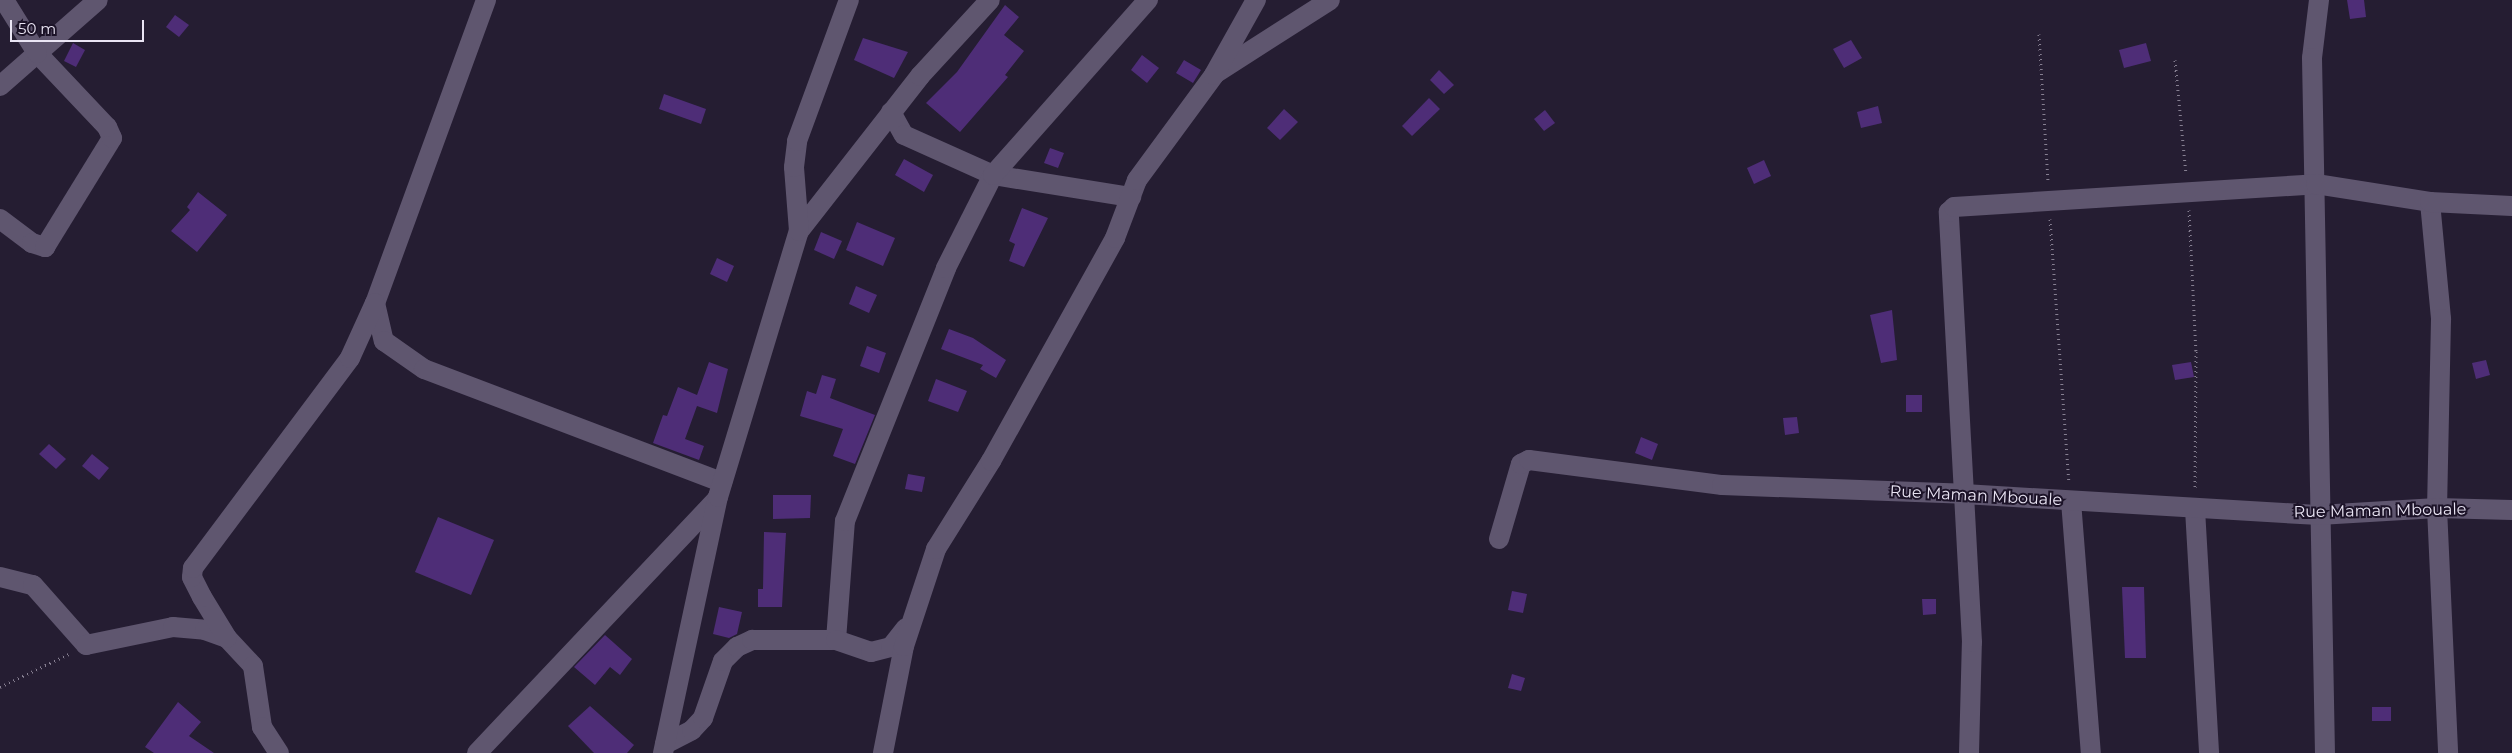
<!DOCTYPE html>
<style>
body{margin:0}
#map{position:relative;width:2512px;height:753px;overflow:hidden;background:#251d32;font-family:Montserrat,sans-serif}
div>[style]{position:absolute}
.building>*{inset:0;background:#4e2d77}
.path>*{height:3px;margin-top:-1.5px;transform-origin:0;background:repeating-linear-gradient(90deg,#867f91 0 1px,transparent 0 5px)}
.street>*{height:20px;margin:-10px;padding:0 10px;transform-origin:10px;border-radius:10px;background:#5f566f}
span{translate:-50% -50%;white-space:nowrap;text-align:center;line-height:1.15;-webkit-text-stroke:4px #1c1328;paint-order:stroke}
.street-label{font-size:16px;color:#eae5f4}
.scale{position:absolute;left:10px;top:20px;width:134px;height:22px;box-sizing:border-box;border:2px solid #eae5f4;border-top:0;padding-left:6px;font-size:15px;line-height:18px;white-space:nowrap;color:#eae5f4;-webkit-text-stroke:4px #1c1328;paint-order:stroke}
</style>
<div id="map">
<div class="building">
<div style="clip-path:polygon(2347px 0,2364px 0,2366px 17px,2350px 19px)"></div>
<div style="clip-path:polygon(1005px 5px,1019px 17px,1004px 35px,1024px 51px,1005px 75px,1008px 77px,960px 132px,926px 103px,957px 72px)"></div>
<div style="clip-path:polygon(175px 15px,189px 25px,179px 37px,166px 27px)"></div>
<div style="clip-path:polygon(863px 38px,908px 52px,894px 78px,854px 60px)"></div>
<div style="clip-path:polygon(1851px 40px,1862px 58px,1844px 68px,1833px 49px)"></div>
<div style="clip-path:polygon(73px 43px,85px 50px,76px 67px,64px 61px)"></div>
<div style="clip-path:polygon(2146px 43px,2151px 61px,2124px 68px,2119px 50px)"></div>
<div style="clip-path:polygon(1142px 55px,1159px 68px,1147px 83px,1131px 70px)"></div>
<div style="clip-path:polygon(1184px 60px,1201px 70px,1193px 83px,1176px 73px)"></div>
<div style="clip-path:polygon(1439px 70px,1454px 85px,1444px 94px,1430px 80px)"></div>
<div style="clip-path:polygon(664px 94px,706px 109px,701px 124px,659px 109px)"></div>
<div style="clip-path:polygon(1429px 98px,1440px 109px,1412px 136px,1402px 126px)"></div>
<div style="clip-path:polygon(1878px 106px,1882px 123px,1861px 128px,1857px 112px)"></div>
<div style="clip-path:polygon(1284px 109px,1298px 122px,1280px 140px,1267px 128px)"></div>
<div style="clip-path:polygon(1545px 110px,1555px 123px,1544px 131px,1534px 119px)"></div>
<div style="clip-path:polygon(1050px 148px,1064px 153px,1058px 168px,1044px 163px)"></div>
<div style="clip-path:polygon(904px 159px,933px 175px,924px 192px,895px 175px)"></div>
<div style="clip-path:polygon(1764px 160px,1771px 176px,1754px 184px,1747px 168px)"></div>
<div style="clip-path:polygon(198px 192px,227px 215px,197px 252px,171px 231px,190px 210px,187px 207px)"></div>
<div style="clip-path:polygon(1022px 208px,1048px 218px,1024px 267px,1009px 261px,1015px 244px,1009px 241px)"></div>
<div style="clip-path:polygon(857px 222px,895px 238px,883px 266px,846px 250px)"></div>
<div style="clip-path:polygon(821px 232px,842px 241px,834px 259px,814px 250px)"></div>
<div style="clip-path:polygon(717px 258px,734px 266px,727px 282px,710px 274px)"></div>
<div style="clip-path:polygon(856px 286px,877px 295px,869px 313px,849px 304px)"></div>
<div style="clip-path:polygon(1892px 310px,1897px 360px,1881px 363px,1870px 315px)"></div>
<div style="clip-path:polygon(949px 329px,973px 338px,1006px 360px,996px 378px,980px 369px,983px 365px,941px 349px)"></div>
<div style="clip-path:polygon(867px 346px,886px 353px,879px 373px,860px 366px)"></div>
<div style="clip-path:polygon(2486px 360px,2490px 375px,2476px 379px,2472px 363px)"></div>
<div style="clip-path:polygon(709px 362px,728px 369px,717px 413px,697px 406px,685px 439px,704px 446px,699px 460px,653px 443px,663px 415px,667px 416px,678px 387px,697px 395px)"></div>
<div style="clip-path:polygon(2191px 362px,2194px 377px,2175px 380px,2172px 365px)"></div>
<div style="clip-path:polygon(822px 375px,836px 379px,830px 398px,875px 415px,855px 464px,833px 456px,843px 429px,800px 416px,807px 391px,816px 394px)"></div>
<div style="clip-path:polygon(936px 379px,967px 391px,958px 412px,928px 401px)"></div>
<div style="clip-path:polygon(1906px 395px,1922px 395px,1922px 412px,1906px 412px)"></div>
<div style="clip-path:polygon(1797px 417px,1799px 433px,1785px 435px,1783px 418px)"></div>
<div style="clip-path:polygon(1641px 437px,1658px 444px,1652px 460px,1635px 453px)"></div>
<div style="clip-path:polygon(49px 444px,66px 459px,56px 469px,39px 454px)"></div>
<div style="clip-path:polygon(92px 454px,109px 468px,99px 480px,82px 466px)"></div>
<div style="clip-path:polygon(908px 474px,925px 477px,922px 492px,905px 489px)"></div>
<div style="clip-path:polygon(773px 495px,811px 495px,810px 518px,773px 519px)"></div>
<div style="clip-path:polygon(438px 517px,494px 540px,471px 595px,415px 572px)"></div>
<div style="clip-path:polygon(764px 532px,786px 533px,782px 607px,758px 607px,758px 589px,763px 589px)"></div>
<div style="clip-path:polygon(2122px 587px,2144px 587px,2146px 658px,2125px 658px)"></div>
<div style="clip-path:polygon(1512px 591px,1527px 594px,1523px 613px,1508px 610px)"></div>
<div style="clip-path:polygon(1922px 599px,1936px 599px,1936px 614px,1923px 615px)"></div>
<div style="clip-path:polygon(719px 607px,742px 612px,737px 634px,729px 638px,713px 634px)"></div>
<div style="clip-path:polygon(605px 635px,632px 659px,620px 675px,610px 667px,595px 685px,574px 667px)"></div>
<div style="clip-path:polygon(1512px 674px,1525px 678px,1521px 691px,1508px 688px)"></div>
<div style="clip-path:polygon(178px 702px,201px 722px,189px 736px,214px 753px,154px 753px,145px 747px)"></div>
<div style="clip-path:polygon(590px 706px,634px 745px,627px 753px,594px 753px,568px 726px)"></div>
<div style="clip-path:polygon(2372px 707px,2391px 707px,2391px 721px,2372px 721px)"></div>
</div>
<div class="path">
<div style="left:2039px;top:34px;width:149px;rotate:86.5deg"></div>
<div style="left:2175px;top:60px;width:115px;rotate:84.5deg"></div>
<div style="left:2189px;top:210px;width:141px;rotate:87.2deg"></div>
<div style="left:2196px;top:351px;width:138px;rotate:90.4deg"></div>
<div style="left:2050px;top:219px;width:264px;rotate:85.9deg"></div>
<div style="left:0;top:687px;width:76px;rotate:-25.6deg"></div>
</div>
<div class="street">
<div style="left:486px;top:0;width:323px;rotate:110.1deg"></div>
<div style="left:375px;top:303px;width:39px;rotate:77deg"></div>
<div style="left:384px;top:341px;width:49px;rotate:35deg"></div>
<div style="left:424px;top:369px;width:319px;rotate:20.8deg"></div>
<div style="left:2319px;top:0;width:58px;rotate:96.9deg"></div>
<div style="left:2312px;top:58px;width:695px;rotate:88.93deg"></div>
<div style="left:1216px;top:73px;width:135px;rotate:-32.6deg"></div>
<div style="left:0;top:86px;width:130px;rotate:-41.3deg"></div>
<div style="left:891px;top:112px;width:26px;rotate:61deg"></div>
<div style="left:904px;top:135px;width:98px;rotate:24.2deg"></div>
<div style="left:993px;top:175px;width:140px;rotate:9.1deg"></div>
<div style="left:2430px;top:202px;width:118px;rotate:84.6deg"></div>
<div style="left:2441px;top:319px;width:189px;rotate:91.2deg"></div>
<div style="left:2437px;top:508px;width:245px;rotate:87.4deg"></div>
<div style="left:0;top:219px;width:40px;rotate:37deg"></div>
<div style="left:32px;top:243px;width:14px;rotate:17deg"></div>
<div style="left:45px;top:247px;width:128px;rotate:-58.4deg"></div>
<div style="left:112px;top:138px;width:12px;rotate:-114deg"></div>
<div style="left:107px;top:127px;width:102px;rotate:-133.4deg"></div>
<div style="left:37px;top:53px;width:62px;rotate:-121.9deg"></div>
<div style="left:799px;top:231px;width:197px;rotate:-52deg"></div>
<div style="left:920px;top:76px;width:103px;rotate:-47.4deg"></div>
<div style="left:2071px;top:501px;width:253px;rotate:85.5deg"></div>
<div style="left:2195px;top:509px;width:244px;rotate:86.7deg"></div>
<div style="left:1499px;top:539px;width:78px;rotate:-73.7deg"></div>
<div style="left:1521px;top:464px;width:9px;rotate:-27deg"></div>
<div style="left:1529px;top:460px;width:195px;rotate:7.4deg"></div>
<div style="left:1722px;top:485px;width:242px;rotate:2.1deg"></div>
<div style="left:1964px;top:494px;width:356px;rotate:3.4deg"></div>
<div style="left:2319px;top:515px;width:118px;rotate:-3.4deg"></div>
<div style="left:2437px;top:508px;width:75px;rotate:1.5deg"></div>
<div style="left:0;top:577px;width:34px;rotate:14deg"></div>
<div style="left:33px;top:585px;width:80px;rotate:48.5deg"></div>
<div style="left:86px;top:645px;width:89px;rotate:-11.7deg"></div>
<div style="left:173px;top:627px;width:32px;rotate:5deg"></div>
<div style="left:205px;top:630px;width:23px;rotate:20deg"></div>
<div style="left:227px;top:638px;width:38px;rotate:47deg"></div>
<div style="left:253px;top:666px;width:62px;rotate:81.6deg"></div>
<div style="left:262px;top:727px;width:31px;rotate:57deg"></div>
<div style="left:227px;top:638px;width:48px;rotate:-121.4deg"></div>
<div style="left:202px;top:597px;width:22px;rotate:-117deg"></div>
<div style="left:192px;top:577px;width:9px;rotate:-84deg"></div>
<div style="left:193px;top:568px;width:262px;rotate:-53.2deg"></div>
<div style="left:350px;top:358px;width:60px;rotate:-65.6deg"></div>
<div style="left:836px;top:640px;width:119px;rotate:-85.7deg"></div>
<div style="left:845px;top:521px;width:272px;rotate:-68.2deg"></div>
<div style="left:946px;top:268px;width:104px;rotate:-63.2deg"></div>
<div style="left:993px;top:175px;width:234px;rotate:-48.5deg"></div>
<div style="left:665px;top:744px;width:30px;rotate:-27deg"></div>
<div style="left:692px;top:730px;width:16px;rotate:-47deg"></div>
<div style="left:703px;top:718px;width:60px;rotate:-70.7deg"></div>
<div style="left:723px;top:661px;width:20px;rotate:-45deg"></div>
<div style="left:737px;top:647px;width:17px;rotate:-25deg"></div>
<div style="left:752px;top:640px;width:84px"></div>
<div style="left:836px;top:640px;width:37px;rotate:19deg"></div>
<div style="left:871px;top:652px;width:21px;rotate:-14deg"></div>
<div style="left:891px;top:647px;width:24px;rotate:-52deg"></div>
<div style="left:477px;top:753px;width:349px;rotate:-46.6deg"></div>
<div style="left:663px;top:753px;width:262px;rotate:-77.9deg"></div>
<div style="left:718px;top:497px;width:278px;rotate:-73.1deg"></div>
<div style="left:799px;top:231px;width:64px;rotate:-94.5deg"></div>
<div style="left:794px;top:167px;width:26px;rotate:-83deg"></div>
<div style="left:797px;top:141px;width:150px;rotate:-69.8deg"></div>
<div style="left:883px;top:753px;width:109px;rotate:-78.9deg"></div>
<div style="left:904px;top:646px;width:102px;rotate:-71.7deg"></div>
<div style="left:936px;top:549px;width:104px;rotate:-58deg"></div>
<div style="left:991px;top:461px;width:255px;rotate:-60.9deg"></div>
<div style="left:1115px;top:238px;width:62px;rotate:-69.2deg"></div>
<div style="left:1137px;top:180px;width:130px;rotate:-53.7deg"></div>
<div style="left:1214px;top:75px;width:86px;rotate:-60.8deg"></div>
<div style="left:1969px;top:753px;width:111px;rotate:-88.5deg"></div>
<div style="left:1972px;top:642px;width:431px;rotate:-93.1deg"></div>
<div style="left:1949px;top:212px;width:7px;rotate:-45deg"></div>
<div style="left:1954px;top:207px;width:363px;rotate:-3.6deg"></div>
<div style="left:2316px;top:184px;width:115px;rotate:9deg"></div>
<div style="left:2430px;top:202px;width:82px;rotate:2.8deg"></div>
</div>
<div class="street-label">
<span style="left:1976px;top:496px;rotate:3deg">Rue Maman Mbouale</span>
<span style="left:2380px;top:511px;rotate:-1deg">Rue Maman Mbouale</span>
</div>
<div class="scale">50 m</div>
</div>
